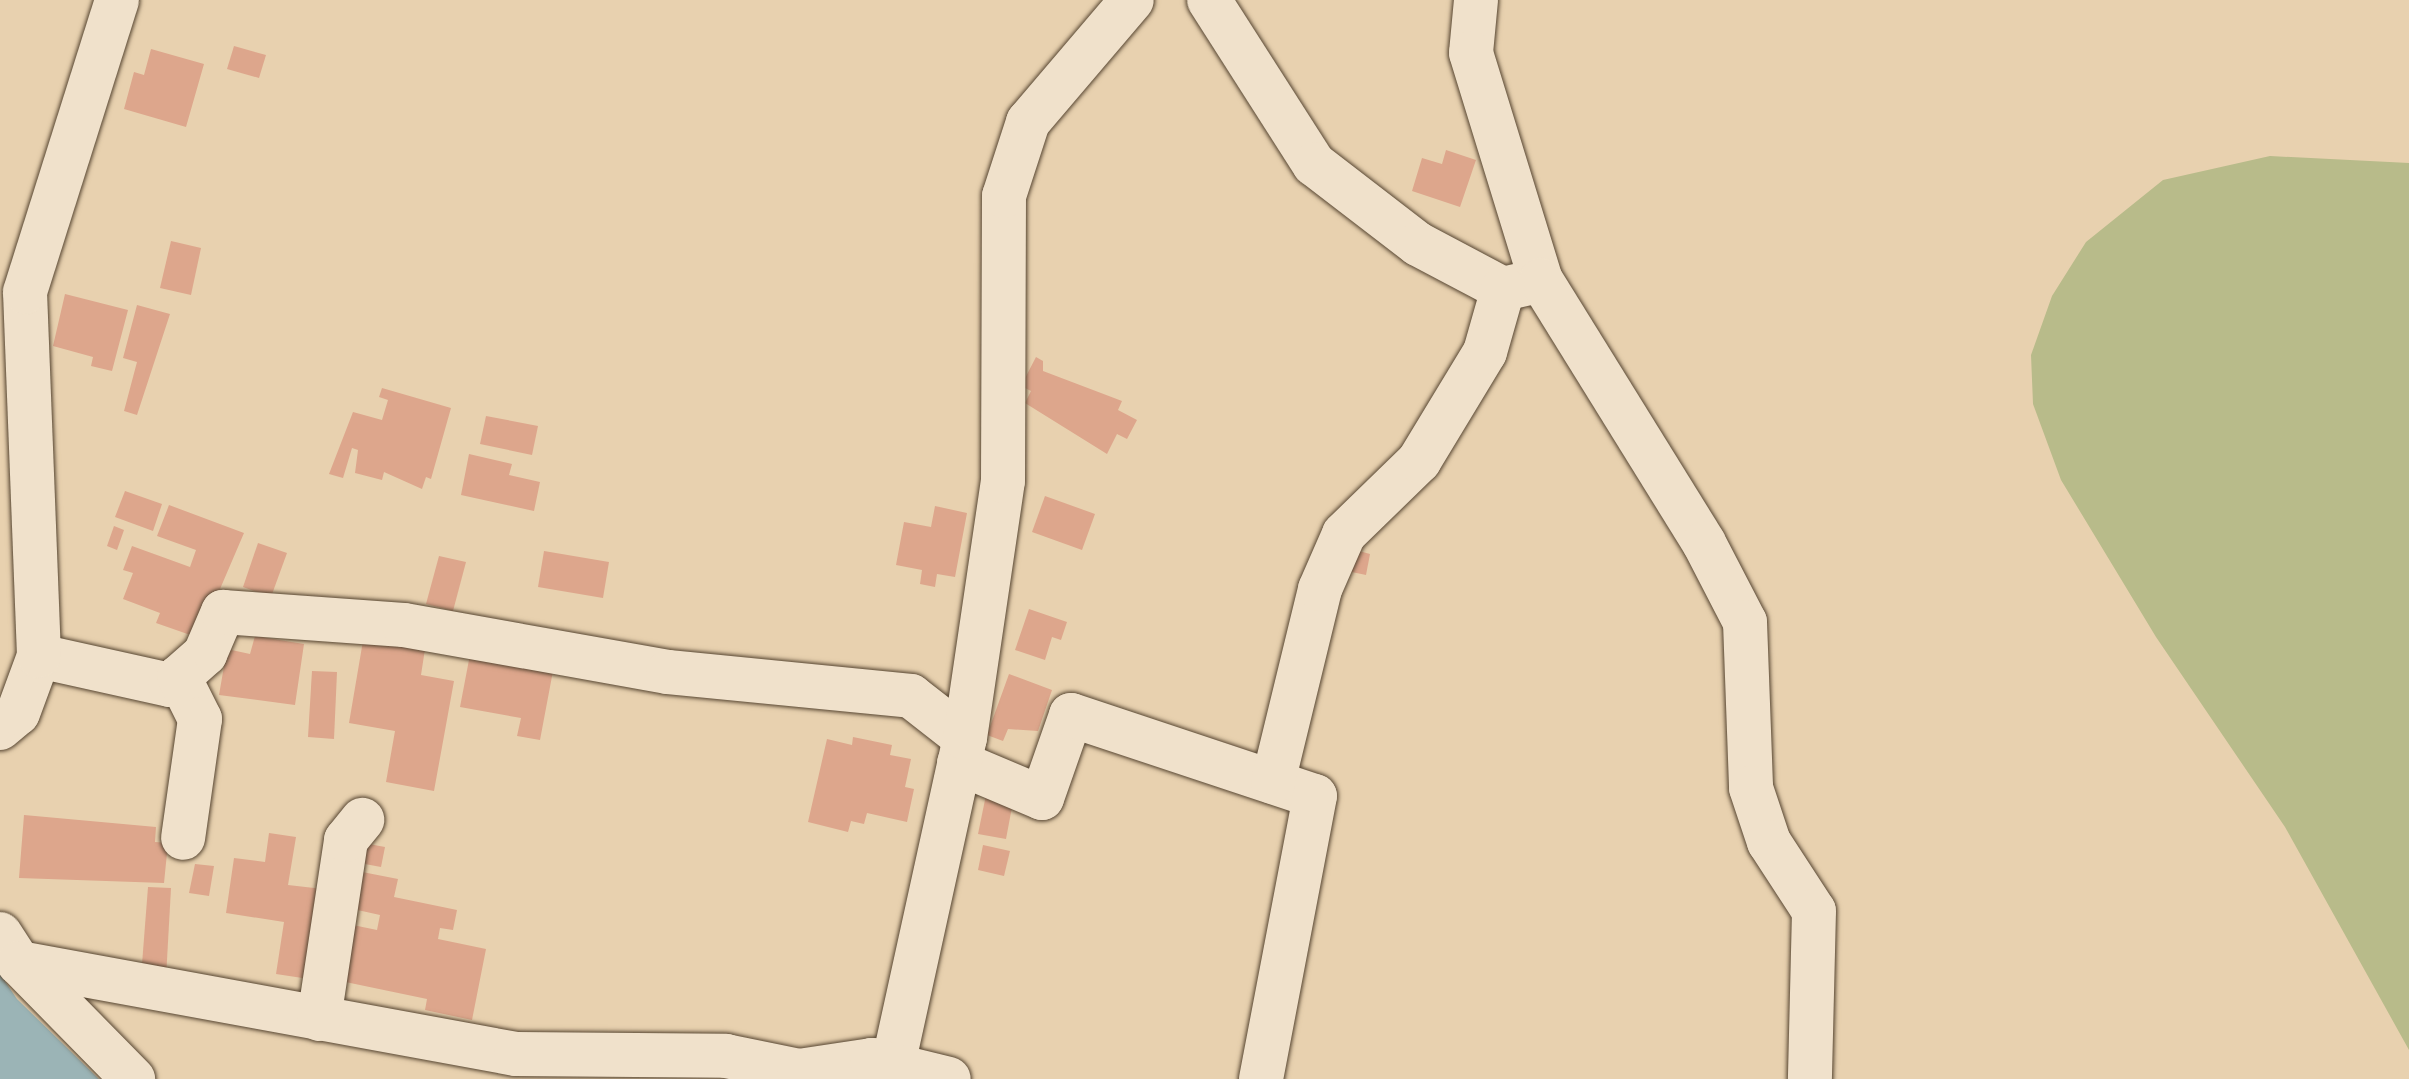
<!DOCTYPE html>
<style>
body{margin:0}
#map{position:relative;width:2409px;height:1079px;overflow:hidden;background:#e8d1af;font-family:"IM FELL English",serif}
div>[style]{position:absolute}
.green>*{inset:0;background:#b8bb8a}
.water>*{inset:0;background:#9bb4b6}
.building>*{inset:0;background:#dda68c}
.roads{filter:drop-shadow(0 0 2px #564531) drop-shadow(0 0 2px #564531)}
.street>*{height:44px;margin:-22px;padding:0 22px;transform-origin:22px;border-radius:22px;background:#f0e1cb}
span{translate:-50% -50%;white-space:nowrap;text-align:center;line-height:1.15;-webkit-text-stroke:6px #f0e1cb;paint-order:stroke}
</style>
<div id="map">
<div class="green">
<div style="clip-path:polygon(2270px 156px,2409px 163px,2409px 1050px,2285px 827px,2156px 637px,2061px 480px,2033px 404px,2031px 355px,2052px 296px,2086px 242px,2163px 180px)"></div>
</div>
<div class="water">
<div style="clip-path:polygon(0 974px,17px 999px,99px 1079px,0 1079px)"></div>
</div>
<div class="building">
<div style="clip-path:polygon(234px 46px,266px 55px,259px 78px,227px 69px)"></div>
<div style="clip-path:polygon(151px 49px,204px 64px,186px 127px,124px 109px,134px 72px,144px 75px)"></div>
<div style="clip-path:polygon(1446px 150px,1476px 160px,1460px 207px,1412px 191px,1422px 158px,1442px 164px)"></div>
<div style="clip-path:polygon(171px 241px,201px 248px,191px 295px,160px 288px)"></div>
<div style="clip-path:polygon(65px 294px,128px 310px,112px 371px,91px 366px,93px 357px,53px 346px)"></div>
<div style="clip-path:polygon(137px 305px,170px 314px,137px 415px,124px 411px,137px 362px,123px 358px)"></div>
<div style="clip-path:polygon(1036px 357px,1043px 361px,1043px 371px,1122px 401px,1118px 410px,1137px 420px,1127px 439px,1117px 434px,1107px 454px,1025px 403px,1031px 391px,1021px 386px)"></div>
<div style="clip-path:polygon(382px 388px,451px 408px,431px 479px,426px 477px,422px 489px,384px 472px,382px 480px,355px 473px,358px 450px,352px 448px,343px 478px,329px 474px,353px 412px,382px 420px,388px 400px,379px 397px)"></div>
<div style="clip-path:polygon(486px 416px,538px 426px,532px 455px,480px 444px)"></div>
<div style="clip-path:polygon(469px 454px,512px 464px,509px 475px,540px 482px,534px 511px,461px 495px)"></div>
<div style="clip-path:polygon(125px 491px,162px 504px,153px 531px,115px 517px)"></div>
<div style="clip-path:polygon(1045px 496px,1095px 514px,1082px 550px,1032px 532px)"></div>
<div style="clip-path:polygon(169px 505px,244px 533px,199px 638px,156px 623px,160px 613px,123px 599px,133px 573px,123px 570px,132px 546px,190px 567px,196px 550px,157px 536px)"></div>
<div style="clip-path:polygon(935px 506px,967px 513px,955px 577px,937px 574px,935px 587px,920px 584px,922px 570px,896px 565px,904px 522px,931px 527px)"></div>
<div style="clip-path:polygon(114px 526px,124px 530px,117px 550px,107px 546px)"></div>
<div style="clip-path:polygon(258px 543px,287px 553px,271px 597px,243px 587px)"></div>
<div style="clip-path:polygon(544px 551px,609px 562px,603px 598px,538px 587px)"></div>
<div style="clip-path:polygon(1359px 551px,1370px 554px,1366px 575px,1347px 571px)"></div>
<div style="clip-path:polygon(439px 556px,466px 562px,453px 611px,426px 604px)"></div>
<div style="clip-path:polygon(1029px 609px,1067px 622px,1061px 640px,1052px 637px,1045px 660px,1015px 650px)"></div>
<div style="clip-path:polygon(365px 629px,425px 649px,421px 675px,454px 681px,434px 791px,386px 782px,395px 731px,349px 723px)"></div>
<div style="clip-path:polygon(255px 636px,304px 644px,295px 705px,219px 695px,227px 649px,250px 654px)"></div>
<div style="clip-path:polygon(472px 644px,553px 671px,540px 740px,517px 736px,521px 718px,460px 707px)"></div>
<div style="clip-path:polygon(312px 671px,337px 672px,334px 739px,308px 737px)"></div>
<div style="clip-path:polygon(1009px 674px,1052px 690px,1038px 731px,1008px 729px,1003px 741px,987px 735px)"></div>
<div style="clip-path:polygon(853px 737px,892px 745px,890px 755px,911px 759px,905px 787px,914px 789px,907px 822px,867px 813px,864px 824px,851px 821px,848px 832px,808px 822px,827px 739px,852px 745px)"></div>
<div style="clip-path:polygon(986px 795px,1012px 807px,1006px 839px,978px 834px)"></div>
<div style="clip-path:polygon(24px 815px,156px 827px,155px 842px,168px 843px,164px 883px,19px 878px)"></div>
<div style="clip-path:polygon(269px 833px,296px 837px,288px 885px,323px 889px,309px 979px,276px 974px,284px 922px,226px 913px,234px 858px,265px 862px)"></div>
<div style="clip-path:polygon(358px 842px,385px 847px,381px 867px,354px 862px)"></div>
<div style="clip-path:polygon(983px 845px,1010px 851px,1004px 876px,978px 870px)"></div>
<div style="clip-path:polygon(195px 864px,214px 866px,209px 896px,189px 893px)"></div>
<div style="clip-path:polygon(352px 870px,398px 879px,394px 897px,457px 910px,453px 930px,440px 928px,438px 939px,486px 949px,472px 1020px,425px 1010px,427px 999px,336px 980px,348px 924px,377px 930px,380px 915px,344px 907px)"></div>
<div style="clip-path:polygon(148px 887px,171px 888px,166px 978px,141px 977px)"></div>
</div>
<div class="roads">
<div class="street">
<div style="left:1209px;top:0;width:195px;rotate:57.4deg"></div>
<div style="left:1314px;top:164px;width:131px;rotate:37.6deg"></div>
<div style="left:1418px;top:244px;width:96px;rotate:27.9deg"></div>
<div style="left:1503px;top:289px;width:28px;rotate:-13deg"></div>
<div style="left:1476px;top:0;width:53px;rotate:95.4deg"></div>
<div style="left:1471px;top:53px;width:238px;rotate:72.9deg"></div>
<div style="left:1541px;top:280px;width:309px;rotate:58.2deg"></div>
<div style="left:1704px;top:543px;width:89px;rotate:62.6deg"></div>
<div style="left:1745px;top:622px;width:166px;rotate:87.9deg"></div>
<div style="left:1751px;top:788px;width:57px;rotate:71.6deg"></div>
<div style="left:1769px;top:842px;width:82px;rotate:56.9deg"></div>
<div style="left:1814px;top:911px;width:168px;rotate:91.4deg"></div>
<div style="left:39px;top:656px;width:134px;rotate:12.5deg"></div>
<div style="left:170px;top:685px;width:47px;rotate:-41.5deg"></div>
<div style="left:205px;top:654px;width:46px;rotate:-66.8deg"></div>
<div style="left:223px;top:612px;width:181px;rotate:4.1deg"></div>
<div style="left:404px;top:625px;width:268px;rotate:10.1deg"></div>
<div style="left:668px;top:672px;width:244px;rotate:5.6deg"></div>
<div style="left:911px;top:696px;width:68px;rotate:37.9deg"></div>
<div style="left:179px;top:677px;width:47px;rotate:63.4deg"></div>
<div style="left:200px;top:719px;width:120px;rotate:98.1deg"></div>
<div style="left:0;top:728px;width:23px;rotate:-40deg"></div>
<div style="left:18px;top:713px;width:61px;rotate:-69.8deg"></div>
<div style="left:39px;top:656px;width:364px;rotate:-92.2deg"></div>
<div style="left:25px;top:292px;width:306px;rotate:-72.5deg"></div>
<div style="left:959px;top:763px;width:90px;rotate:22.9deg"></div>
<div style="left:1042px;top:798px;width:88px;rotate:-70.7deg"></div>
<div style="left:1071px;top:715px;width:257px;rotate:18.4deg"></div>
<div style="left:1315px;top:796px;width:288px;rotate:100.8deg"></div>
<div style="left:1273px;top:782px;width:199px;rotate:-76.3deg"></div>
<div style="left:1320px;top:589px;width:60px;rotate:-66.4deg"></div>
<div style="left:1344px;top:534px;width:105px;rotate:-44.2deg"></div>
<div style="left:1419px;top:461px;width:127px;rotate:-58.8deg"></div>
<div style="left:1485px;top:352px;width:66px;rotate:-74.1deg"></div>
<div style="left:0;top:934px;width:35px;rotate:57deg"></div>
<div style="left:19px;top:963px;width:505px;rotate:10.38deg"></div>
<div style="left:516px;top:1054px;width:210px;rotate:0.5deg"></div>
<div style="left:726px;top:1056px;width:75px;rotate:11.6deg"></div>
<div style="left:799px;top:1071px;width:74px;rotate:-8.6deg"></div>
<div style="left:872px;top:1060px;width:22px;rotate:13deg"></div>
<div style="left:893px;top:1065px;width:335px;rotate:-77.6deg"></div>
<div style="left:965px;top:738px;width:260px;rotate:-81.6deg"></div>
<div style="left:1003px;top:481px;width:285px;rotate:-89.8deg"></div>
<div style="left:1004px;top:196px;width:78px;rotate:-72deg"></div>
<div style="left:1028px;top:122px;width:160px;rotate:-49.6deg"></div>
<div style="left:19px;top:963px;width:163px;rotate:45.5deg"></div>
<div style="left:319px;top:1019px;width:181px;rotate:-81.4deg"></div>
<div style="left:346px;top:840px;width:26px;rotate:-51deg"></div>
<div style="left:872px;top:1060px;width:79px;rotate:13.9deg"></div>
</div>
</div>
</div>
